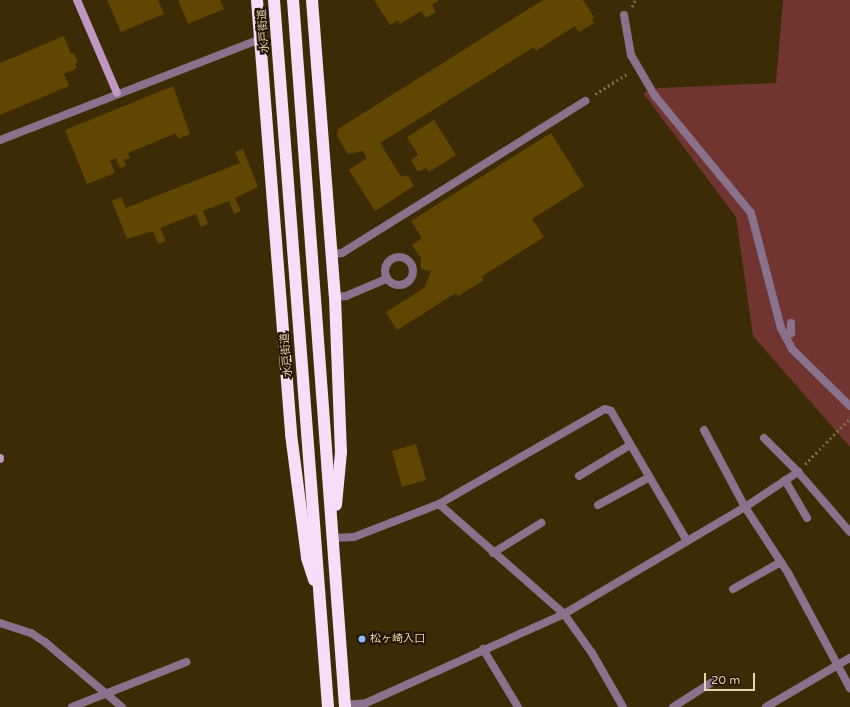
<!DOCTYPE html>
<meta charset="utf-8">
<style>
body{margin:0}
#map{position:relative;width:850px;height:707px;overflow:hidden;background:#3c2c06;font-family:"Varela Round","Noto Sans JP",sans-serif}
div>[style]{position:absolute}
.green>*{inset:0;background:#703431}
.building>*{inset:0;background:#604600}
.path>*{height:2.5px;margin-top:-1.25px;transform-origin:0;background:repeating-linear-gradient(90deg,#7e6e4a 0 2px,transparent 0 5px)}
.lane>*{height:8px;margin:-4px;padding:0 4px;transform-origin:4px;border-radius:4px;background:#8a728c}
.lane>.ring{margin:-4px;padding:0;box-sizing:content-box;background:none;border:8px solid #8a728c;border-radius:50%}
.street>*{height:8px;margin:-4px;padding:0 4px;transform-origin:4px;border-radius:4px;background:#8a728c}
.secondary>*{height:8px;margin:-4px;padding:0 4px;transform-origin:4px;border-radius:4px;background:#be98c1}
.highway>*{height:12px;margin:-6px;padding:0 6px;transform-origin:6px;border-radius:6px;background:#f6def8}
.dots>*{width:11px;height:11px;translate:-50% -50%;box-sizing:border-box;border:2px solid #211400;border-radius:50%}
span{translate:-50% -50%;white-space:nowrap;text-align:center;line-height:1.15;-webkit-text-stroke:4px #211400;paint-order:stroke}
.street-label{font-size:11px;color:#e7d6b6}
.poi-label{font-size:11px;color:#e7d6b6}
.left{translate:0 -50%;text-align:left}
.scale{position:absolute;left:704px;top:673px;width:51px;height:18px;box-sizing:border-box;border:2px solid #e7d6b6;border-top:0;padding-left:5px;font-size:12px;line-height:14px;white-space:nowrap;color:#e7d6b6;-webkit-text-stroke:3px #211400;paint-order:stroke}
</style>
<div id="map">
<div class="green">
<div style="clip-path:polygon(783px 0,850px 0,850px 447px,753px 336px,736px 217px,643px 93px,658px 88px,776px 83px)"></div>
</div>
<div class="building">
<div style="clip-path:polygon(107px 0,158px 0,164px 14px,121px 32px)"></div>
<div style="clip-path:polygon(178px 0,220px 0,224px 9px,188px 24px)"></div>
<div style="clip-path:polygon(374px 0,439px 0,432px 5px,436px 12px,426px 18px,421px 11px,400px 24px,398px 20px,390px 25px)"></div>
<div style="clip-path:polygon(543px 0,583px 0,594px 17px,592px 19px,594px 23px,579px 32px,575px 26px,536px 51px,534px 47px,380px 143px,400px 175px,404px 177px,407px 175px,414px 186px,375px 211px,349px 170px,367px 158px,363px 151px,348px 154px,337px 136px,338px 129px)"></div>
<div style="clip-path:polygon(64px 36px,71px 54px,74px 53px,78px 62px,75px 64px,77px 68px,64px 74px,69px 86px,0 115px,0 63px)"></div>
<div style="clip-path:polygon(173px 86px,190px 134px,178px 139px,176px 133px,128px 153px,130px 158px,124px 160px,126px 166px,120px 168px,116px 158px,110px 161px,115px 173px,87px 184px,65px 130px)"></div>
<div style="clip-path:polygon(434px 120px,456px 155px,429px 172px,426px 168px,418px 172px,411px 160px,418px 155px,407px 137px)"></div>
<div style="clip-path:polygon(551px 133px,584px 186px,532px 219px,544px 237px,481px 277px,484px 280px,458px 296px,456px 293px,397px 330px,386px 312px,424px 288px,431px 271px,421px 269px,421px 258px,412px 245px,422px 238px,411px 221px)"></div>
<div style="clip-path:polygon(243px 149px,258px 187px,235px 198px,241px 211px,234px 214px,229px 201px,203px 211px,208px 224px,201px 227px,196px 214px,160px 228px,166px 241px,158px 244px,153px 231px,127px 239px,112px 201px,121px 197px,126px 208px,240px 163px,235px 152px)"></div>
<div style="clip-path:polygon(416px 444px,426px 480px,402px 487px,392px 451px)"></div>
</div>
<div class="path">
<div style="left:632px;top:7px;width:8px;rotate:-67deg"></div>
<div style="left:595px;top:94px;width:39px;rotate:-32deg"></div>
<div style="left:805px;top:464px;width:64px;rotate:-45.6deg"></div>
</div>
<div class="lane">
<div style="left:624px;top:15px;width:41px;rotate:80.1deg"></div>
<div style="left:631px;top:55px;width:48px;rotate:59.7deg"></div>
<div style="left:655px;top:96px;width:151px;rotate:50.6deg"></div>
<div style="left:751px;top:213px;width:119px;rotate:75.4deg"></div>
<div style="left:781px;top:328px;width:24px;rotate:62deg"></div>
<div style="left:792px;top:349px;width:81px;rotate:44.5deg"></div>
<div class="ring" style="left:385px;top:257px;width:20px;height:20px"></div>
<div style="left:335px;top:297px;width:11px;rotate:-5deg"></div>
<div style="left:346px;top:296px;width:43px;rotate:-23deg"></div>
<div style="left:785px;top:336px;width:7px;rotate:-27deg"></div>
<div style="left:791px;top:333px;width:10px;rotate:-90deg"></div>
<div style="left:704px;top:430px;width:87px;rotate:62deg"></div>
<div style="left:764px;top:438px;width:48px;rotate:45deg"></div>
<div style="left:785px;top:480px;width:44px;rotate:59.9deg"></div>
<div style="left:598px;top:505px;width:57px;rotate:-28.4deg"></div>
<div style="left:493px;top:553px;width:57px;rotate:-32deg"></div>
<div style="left:733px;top:589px;width:55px;rotate:-29.4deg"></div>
<div style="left:673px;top:707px;width:52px;rotate:-32.5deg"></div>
</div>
<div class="street">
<div style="left:0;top:140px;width:279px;rotate:-21.2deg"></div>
<div style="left:333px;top:254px;width:9px;rotate:-6deg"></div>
<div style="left:342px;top:253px;width:287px;rotate:-32deg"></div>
<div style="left:579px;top:476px;width:60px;rotate:-31.3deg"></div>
<div style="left:439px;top:504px;width:167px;rotate:41.3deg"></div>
<div style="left:564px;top:614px;width:48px;rotate:54.3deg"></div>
<div style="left:592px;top:653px;width:62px;rotate:60.1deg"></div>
<div style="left:745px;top:507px;width:79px;rotate:56.9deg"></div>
<div style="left:788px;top:573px;width:131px;rotate:61.7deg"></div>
<div style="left:333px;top:538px;width:21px;rotate:-3deg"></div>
<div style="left:354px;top:537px;width:91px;rotate:-21.2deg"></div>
<div style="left:439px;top:504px;width:191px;rotate:-29.8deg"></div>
<div style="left:605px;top:409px;width:6px;rotate:18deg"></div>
<div style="left:611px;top:411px;width:151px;rotate:59.7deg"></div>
<div style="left:0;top:623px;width:33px;rotate:18deg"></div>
<div style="left:31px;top:633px;width:17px;rotate:33deg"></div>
<div style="left:45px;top:642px;width:101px;rotate:40.2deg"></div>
<div style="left:483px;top:649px;width:68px;rotate:58.9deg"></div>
<div style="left:345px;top:705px;width:21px;rotate:-5deg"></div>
<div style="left:366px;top:703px;width:217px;rotate:-24.2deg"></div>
<div style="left:564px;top:614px;width:210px;rotate:-30.6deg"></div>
<div style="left:745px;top:507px;width:64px;rotate:-33.4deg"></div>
<div style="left:798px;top:472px;width:79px;rotate:49.1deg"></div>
<div style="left:72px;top:707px;width:123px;rotate:-21.5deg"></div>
<div style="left:766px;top:707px;width:97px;rotate:-30.3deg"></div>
</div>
<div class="secondary">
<div style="left:77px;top:0;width:101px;rotate:66.7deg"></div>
<div style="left:0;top:458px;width:1px;rotate:90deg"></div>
</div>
<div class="highway">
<div style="left:257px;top:0;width:435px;rotate:85.5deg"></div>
<div style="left:291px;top:434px;width:125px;rotate:82.6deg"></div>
<div style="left:307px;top:558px;width:23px;rotate:72deg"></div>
<div style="left:274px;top:0;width:709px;rotate:85.63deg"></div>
<div style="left:293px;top:0;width:709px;rotate:85.79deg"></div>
<div style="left:312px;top:0;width:298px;rotate:85.6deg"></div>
<div style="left:335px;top:297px;width:155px;rotate:87.8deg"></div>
<div style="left:341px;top:452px;width:53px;rotate:95.4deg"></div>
</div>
<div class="dots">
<div style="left:362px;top:639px;background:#94b7fd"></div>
</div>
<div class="street-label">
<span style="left:264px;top:31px;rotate:-94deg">水戸街道</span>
<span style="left:287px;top:355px;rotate:-95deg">水戸街道</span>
</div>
<div class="poi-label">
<span class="left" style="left:370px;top:639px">松ヶ崎入口</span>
</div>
<div class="scale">20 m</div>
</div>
